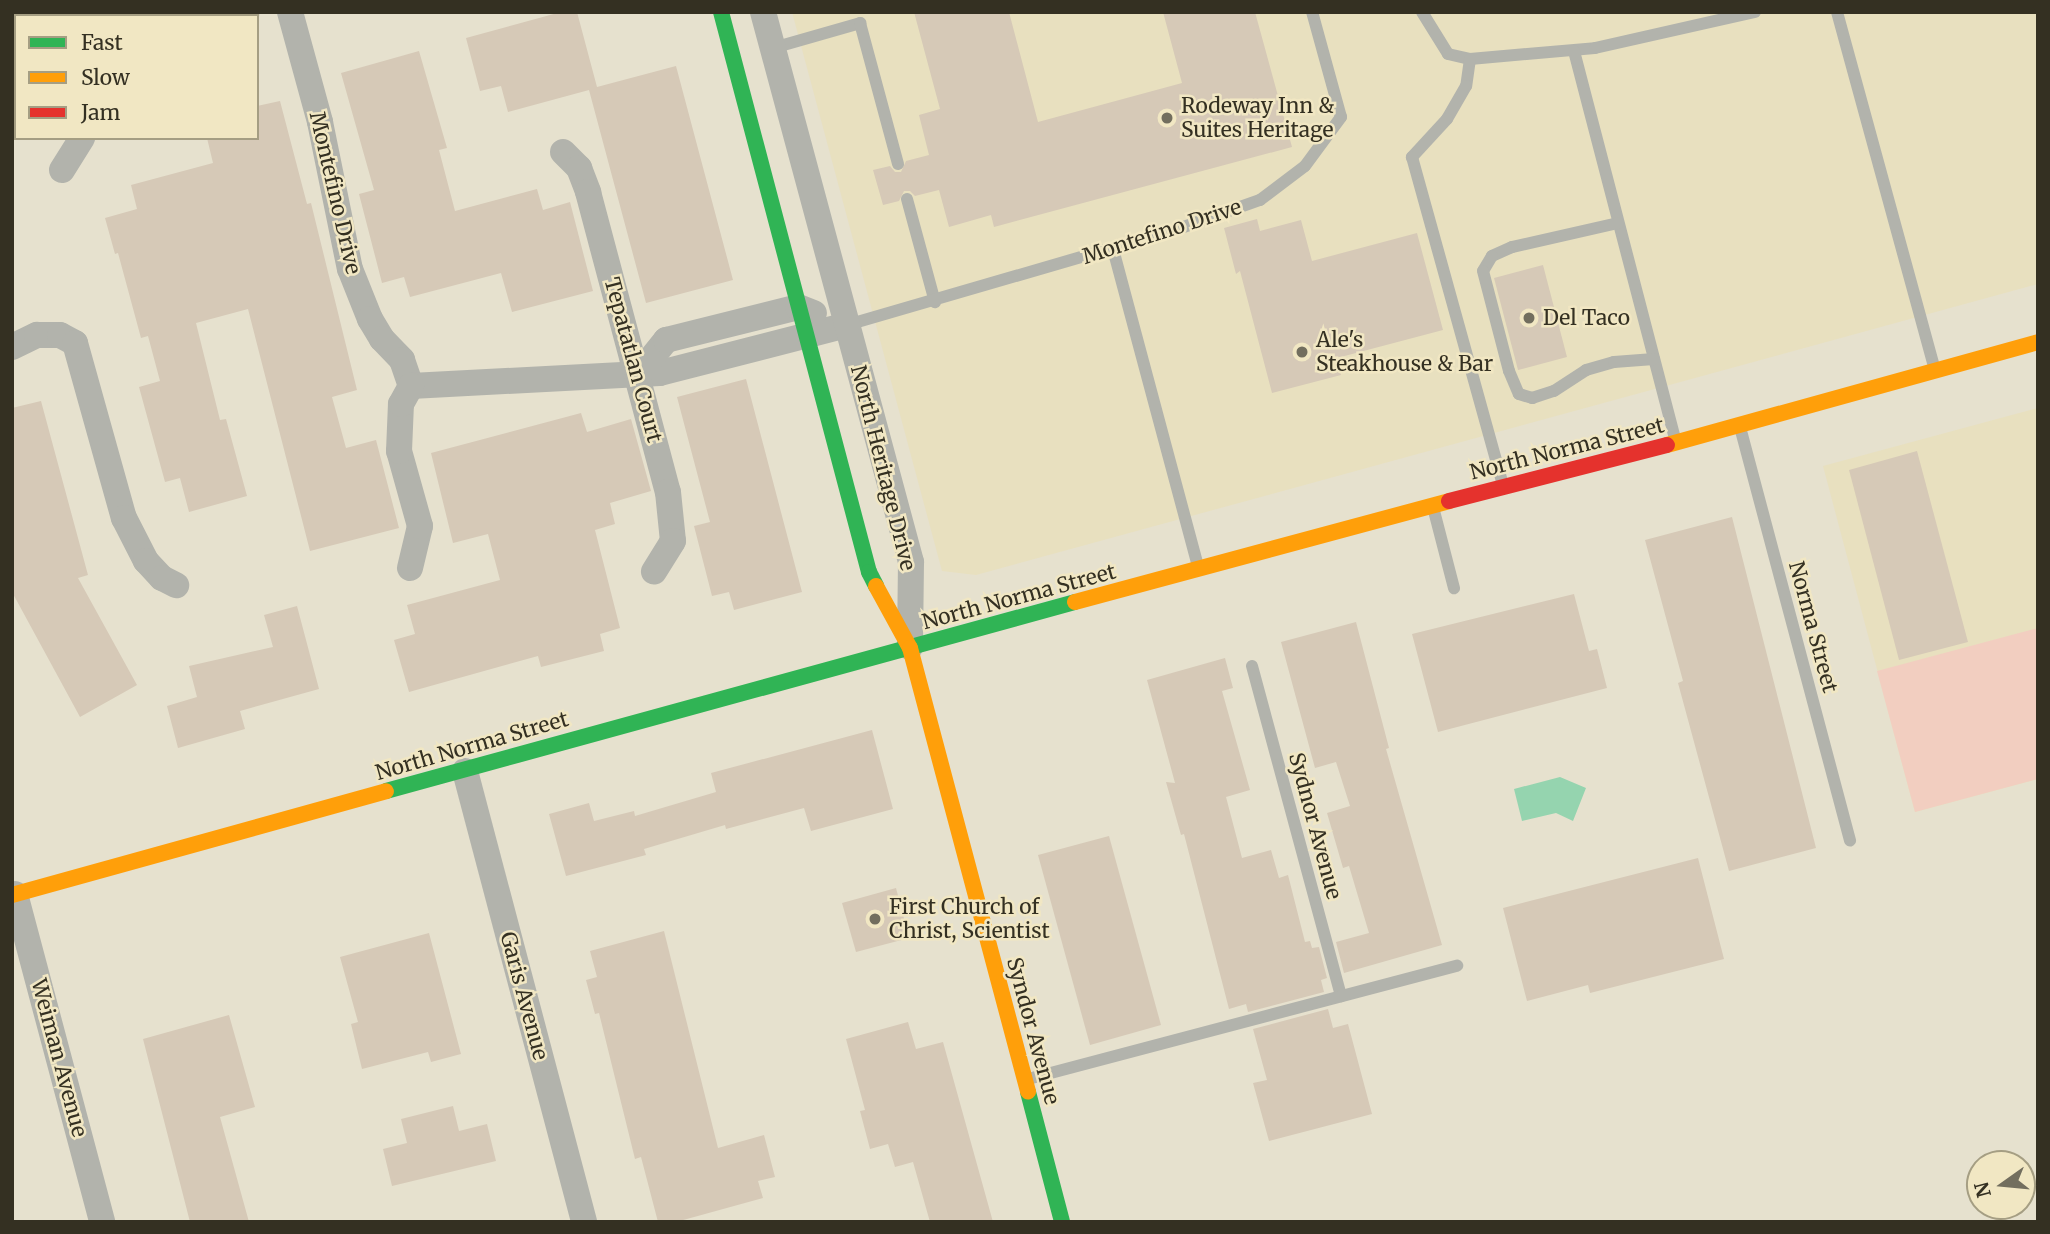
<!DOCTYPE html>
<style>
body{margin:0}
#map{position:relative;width:2050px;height:1234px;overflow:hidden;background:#e6e1ce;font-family:Merriweather,serif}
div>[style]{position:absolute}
.built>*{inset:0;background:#e8e0bf}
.green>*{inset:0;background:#f2cec0}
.water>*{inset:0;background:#95d4af}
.building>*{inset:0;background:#d6c9b7}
.lane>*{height:12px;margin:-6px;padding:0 6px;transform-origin:6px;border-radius:6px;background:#b2b3ac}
.street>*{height:26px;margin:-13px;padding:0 13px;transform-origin:13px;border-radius:13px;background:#b2b3ac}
.fast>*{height:16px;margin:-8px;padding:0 8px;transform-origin:8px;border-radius:8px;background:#30b455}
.slow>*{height:16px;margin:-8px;padding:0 8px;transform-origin:8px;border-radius:8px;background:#ff9f0a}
.jam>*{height:16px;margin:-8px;padding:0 8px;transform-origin:8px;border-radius:8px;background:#e5322d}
.dots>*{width:19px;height:19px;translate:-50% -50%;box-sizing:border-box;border:4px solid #f1e7c3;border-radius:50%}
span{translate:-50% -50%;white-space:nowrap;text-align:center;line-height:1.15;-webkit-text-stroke:5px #f1e7c3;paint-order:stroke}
.poi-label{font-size:21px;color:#343022}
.left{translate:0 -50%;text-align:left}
.street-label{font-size:21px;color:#343022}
.frame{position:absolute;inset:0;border:14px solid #343022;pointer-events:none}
.legend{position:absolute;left:14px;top:14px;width:245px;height:126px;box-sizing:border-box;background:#f1e7c3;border:2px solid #a59e83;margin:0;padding:9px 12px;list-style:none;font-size:21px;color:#343022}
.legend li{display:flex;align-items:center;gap:14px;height:35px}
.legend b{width:35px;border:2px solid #a59e83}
.north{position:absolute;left:1966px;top:1150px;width:70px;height:70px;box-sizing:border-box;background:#f1e7c3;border:2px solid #a59e83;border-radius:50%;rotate:255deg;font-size:19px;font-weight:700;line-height:28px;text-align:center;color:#343022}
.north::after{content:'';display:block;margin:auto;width:24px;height:32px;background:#726e5e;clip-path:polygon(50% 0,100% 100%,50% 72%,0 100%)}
</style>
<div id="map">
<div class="built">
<div style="clip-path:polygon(792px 12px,2038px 12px,2038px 284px,976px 575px,942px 571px)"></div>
<div style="clip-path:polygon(2038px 408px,2038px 779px,1915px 812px,1823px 466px)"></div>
</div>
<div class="green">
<div style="clip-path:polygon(2038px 628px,2038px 779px,1915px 812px,1877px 671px)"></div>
</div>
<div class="water">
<div style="clip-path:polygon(1560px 777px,1586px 788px,1573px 821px,1556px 813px,1522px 821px,1514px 789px)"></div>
</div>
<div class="building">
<div style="clip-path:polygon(561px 12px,577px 12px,597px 87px,676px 66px,733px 280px,646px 303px,589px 90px,508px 112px,501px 86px,480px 91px,466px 38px)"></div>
<div style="clip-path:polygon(914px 12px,1009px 12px,1038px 122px,1182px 83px,1163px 12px,1255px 12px,1292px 147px,994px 227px,991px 215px,949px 227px,939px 190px,915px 196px,910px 191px,904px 191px,899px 201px,883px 205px,873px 170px,890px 166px,895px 172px,901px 172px,906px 161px,929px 155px,919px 115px,940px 109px)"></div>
<div style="clip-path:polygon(419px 51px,447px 148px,439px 150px,455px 211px,537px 189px,543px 210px,570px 202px,593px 291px,512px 312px,501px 273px,410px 297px,404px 277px,382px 283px,359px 194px,374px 190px,341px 73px)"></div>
<div style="clip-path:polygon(280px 101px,307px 204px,311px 203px,357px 390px,332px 397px,346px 448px,376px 440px,399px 528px,310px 551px,248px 309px,196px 323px,220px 420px,226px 419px,247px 496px,189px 512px,180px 478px,165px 482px,139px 387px,160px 381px,148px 336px,141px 338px,118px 253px,115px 254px,105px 218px,137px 209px,131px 185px,213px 163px,207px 138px,257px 138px,257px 106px)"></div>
<div style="clip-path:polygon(1257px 219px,1260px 231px,1301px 220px,1312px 261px,1417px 233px,1443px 330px,1337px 358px,1341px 375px,1272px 393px,1240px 271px,1236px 274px,1224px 228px)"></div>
<div style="clip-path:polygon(1543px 265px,1567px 357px,1518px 370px,1494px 278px)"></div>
<div style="clip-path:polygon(746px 379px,802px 592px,734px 610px,729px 592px,712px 596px,694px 526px,710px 522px,677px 397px)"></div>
<div style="clip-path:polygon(41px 401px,88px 575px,78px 578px,137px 685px,80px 717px,12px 592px,12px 408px)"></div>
<div style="clip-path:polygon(581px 413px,587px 432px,631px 419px,651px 491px,610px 503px,615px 524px,595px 530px,620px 628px,600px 634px,604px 651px,541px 667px,538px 656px,409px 692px,394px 640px,415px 634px,407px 605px,500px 580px,488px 534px,453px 543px,431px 453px)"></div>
<div style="clip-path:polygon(1917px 451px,1968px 642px,1899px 660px,1849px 470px)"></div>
<div style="clip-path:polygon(1732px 517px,1816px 848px,1729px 871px,1678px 683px,1683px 681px,1645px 540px)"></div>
<div style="clip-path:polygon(1574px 594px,1589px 651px,1597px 649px,1607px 688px,1438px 732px,1412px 634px)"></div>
<div style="clip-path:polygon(297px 606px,319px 689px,240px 711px,245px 729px,178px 748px,167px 706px,197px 697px,189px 666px,273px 647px,264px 615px)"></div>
<div style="clip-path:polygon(1356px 622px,1389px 748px,1386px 749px,1442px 945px,1344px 973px,1336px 942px,1369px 933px,1349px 866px,1343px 868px,1327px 813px,1350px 806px,1336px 762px,1315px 768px,1281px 642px)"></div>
<div style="clip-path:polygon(1225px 658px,1233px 688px,1222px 691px,1250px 790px,1226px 797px,1242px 858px,1271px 850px,1279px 878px,1288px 875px,1305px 942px,1310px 941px,1312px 948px,1319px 947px,1327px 978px,1321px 980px,1324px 992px,1248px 1012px,1246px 1004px,1229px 1009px,1184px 834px,1181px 835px,1166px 782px,1175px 783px,1147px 680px)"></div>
<div style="clip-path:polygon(872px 730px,893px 809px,811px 831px,804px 808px,726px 829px,725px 825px,644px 849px,646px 855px,566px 876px,549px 814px,589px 803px,594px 821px,634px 811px,635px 816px,716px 792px,711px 773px)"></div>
<div style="clip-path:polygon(1109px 836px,1161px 1025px,1090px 1045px,1038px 855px)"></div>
<div style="clip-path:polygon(1698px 858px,1724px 959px,1590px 993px,1588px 985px,1527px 1001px,1503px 908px)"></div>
<div style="clip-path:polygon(896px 888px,909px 938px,856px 952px,842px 903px)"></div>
<div style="clip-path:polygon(664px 931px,718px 1148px,764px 1135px,775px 1177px,758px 1181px,763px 1198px,676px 1222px,658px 1222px,641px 1157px,635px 1159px,599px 1013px,595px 1014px,586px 980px,597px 977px,590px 951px)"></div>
<div style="clip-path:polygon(429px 933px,461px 1054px,431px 1062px,428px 1052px,362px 1069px,351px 1024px,358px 1022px,340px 957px)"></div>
<div style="clip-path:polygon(1328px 1009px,1333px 1028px,1348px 1024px,1372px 1114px,1269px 1141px,1253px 1083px,1267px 1080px,1253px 1029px)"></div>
<div style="clip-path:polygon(229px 1015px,255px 1107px,220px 1117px,249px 1222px,190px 1222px,143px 1039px)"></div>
<div style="clip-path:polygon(908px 1022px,916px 1049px,943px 1042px,993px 1222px,930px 1222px,913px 1162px,895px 1167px,888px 1144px,870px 1149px,860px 1111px,865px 1110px,846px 1039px)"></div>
<div style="clip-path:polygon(453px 1106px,459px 1131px,487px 1124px,496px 1161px,392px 1186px,383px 1149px,407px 1143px,401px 1119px)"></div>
</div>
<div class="lane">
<div style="left:1422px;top:12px;width:49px;rotate:58.2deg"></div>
<div style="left:1448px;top:54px;width:23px;rotate:13deg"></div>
<div style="left:1470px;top:59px;width:125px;rotate:-5deg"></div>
<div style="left:1595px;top:48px;width:164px;rotate:-12.7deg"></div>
<div style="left:1837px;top:12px;width:367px;rotate:74.7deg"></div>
<div style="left:773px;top:48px;width:91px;rotate:-16deg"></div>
<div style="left:860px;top:23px;width:146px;rotate:74.9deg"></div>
<div style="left:1574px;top:51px;width:401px;rotate:75.4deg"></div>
<div style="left:1470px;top:59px;width:27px;rotate:98deg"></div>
<div style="left:1466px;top:86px;width:38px;rotate:120deg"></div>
<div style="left:1447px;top:119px;width:52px;rotate:132.6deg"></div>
<div style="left:1412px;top:157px;width:337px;rotate:74.5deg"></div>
<div style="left:907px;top:199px;width:107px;rotate:74.8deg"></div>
<div style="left:1618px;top:223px;width:109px;rotate:167.2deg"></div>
<div style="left:1512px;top:247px;width:22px;rotate:156deg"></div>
<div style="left:1492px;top:256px;width:17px;rotate:121deg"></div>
<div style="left:1483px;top:271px;width:103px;rotate:75.4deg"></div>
<div style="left:1509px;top:371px;width:25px;rotate:67deg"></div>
<div style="left:1519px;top:394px;width:14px;rotate:17deg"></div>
<div style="left:1532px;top:398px;width:23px;rotate:-18deg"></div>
<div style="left:1554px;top:391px;width:38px;rotate:-33deg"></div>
<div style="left:1586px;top:370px;width:29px;rotate:-16deg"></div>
<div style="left:1614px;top:362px;width:40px;rotate:-4.3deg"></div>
<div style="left:1113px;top:249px;width:328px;rotate:75deg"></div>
<div style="left:847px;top:325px;width:345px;rotate:-16.2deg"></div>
<div style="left:1178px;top:229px;width:87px;rotate:-19.5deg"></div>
<div style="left:1260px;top:200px;width:56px;rotate:-37.1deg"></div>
<div style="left:1305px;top:166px;width:61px;rotate:-53.7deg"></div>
<div style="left:1341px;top:117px;width:109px;rotate:-105.4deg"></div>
<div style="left:1740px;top:427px;width:428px;rotate:75.1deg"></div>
<div style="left:1433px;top:507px;width:84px;rotate:75.5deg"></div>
<div style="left:1252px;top:666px;width:342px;rotate:74.9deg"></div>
<div style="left:1028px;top:1079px;width:444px;rotate:-14.8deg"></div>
</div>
<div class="street">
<div style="left:78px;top:12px;width:13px;rotate:18deg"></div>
<div style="left:290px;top:12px;width:114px;rotate:74.7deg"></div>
<div style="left:320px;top:122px;width:150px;rotate:78.5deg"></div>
<div style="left:350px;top:269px;width:54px;rotate:68.2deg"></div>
<div style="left:370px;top:319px;width:23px;rotate:59deg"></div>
<div style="left:382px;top:339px;width:29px;rotate:46deg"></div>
<div style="left:402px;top:360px;width:28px;rotate:71deg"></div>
<div style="left:411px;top:386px;width:249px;rotate:-3deg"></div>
<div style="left:660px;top:373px;width:193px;rotate:-14.4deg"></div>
<div style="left:763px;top:12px;width:570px;rotate:74.94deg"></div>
<div style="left:911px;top:562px;width:85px;rotate:90.7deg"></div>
<div style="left:227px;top:16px;width:20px;rotate:-11deg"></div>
<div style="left:563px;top:152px;width:23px;rotate:45deg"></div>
<div style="left:579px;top:168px;width:26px;rotate:69deg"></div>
<div style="left:588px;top:192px;width:310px;rotate:75.1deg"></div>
<div style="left:668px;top:492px;width:49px;rotate:84.2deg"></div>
<div style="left:673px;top:541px;width:36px;rotate:122deg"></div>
<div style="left:62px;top:170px;width:38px;rotate:-58deg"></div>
<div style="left:12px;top:347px;width:28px;rotate:-26deg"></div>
<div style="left:37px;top:335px;width:23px"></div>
<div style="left:60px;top:335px;width:17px;rotate:28deg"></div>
<div style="left:75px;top:343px;width:182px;rotate:74.4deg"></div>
<div style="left:124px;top:518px;width:48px;rotate:62.9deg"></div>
<div style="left:146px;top:561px;width:23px;rotate:47deg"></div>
<div style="left:162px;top:578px;width:16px;rotate:27deg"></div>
<div style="left:638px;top:375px;width:45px;rotate:-51.3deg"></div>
<div style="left:666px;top:340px;width:136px;rotate:-14deg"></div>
<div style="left:798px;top:307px;width:17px;rotate:21deg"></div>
<div style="left:410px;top:568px;width:43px;rotate:-76.6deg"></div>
<div style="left:420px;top:526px;width:78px;rotate:-105.6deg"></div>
<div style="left:399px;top:451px;width:47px;rotate:-87.6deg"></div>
<div style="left:401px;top:404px;width:21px;rotate:-61deg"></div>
<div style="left:465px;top:771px;width:466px;rotate:75.2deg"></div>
<div style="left:15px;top:894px;width:339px;rotate:75.1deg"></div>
</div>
<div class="fast">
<div style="left:721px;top:12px;width:579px;rotate:75.2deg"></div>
<div style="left:869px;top:572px;width:16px;rotate:63deg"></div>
<div style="left:386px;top:791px;width:714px;rotate:-15.34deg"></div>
<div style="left:1028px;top:1092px;width:134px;rotate:75.3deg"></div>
</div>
<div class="slow">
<div style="left:1667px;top:445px;width:385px;rotate:-15.5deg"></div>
<div style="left:876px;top:586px;width:71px;rotate:61.3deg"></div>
<div style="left:910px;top:648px;width:459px;rotate:75.1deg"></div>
<div style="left:1075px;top:602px;width:387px;rotate:-15.1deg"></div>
<div style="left:12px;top:895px;width:388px;rotate:-15.5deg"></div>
</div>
<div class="jam">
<div style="left:1449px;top:501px;width:225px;rotate:-14.4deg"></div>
</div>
<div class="dots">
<div style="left:1167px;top:118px;background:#726e5e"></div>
<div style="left:1529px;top:318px;background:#726e5e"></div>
<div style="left:1302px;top:352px;background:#726e5e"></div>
<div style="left:875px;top:919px;background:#726e5e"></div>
</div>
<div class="poi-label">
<span class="left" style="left:1181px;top:118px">Rodeway Inn &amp;<br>Suites Heritage</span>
<span class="left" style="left:1543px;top:318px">Del Taco</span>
<span class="left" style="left:1316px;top:352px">Ale's<br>Steakhouse &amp; Bar</span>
<span class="left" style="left:889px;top:919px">First Church of<br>Christ, Scientist</span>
</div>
<div class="street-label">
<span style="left:335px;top:193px;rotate:77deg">Montefino Drive</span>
<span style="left:1162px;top:232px;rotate:-18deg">Montefino Drive</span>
<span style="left:633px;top:360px;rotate:75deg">Tepatatlan Court</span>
<span style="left:1567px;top:449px;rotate:-14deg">North Norma Street</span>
<span style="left:883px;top:468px;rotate:76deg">North Heritage Drive</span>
<span style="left:1019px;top:597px;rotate:-15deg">North Norma Street</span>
<span style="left:1813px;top:627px;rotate:75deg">Norma Street</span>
<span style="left:472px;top:746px;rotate:-16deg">North Norma Street</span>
<span style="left:1315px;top:826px;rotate:75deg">Sydnor Avenue</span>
<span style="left:524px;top:996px;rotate:75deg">Garis Avenue</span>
<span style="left:1033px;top:1031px;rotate:75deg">Syndor Avenue</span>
<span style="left:59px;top:1058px;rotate:75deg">Weiman Avenue</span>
</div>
<div class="frame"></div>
<ul class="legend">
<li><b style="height:9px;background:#30b455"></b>Fast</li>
<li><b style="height:9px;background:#ff9f0a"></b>Slow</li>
<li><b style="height:9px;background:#e5322d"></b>Jam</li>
</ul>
<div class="north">N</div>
</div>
